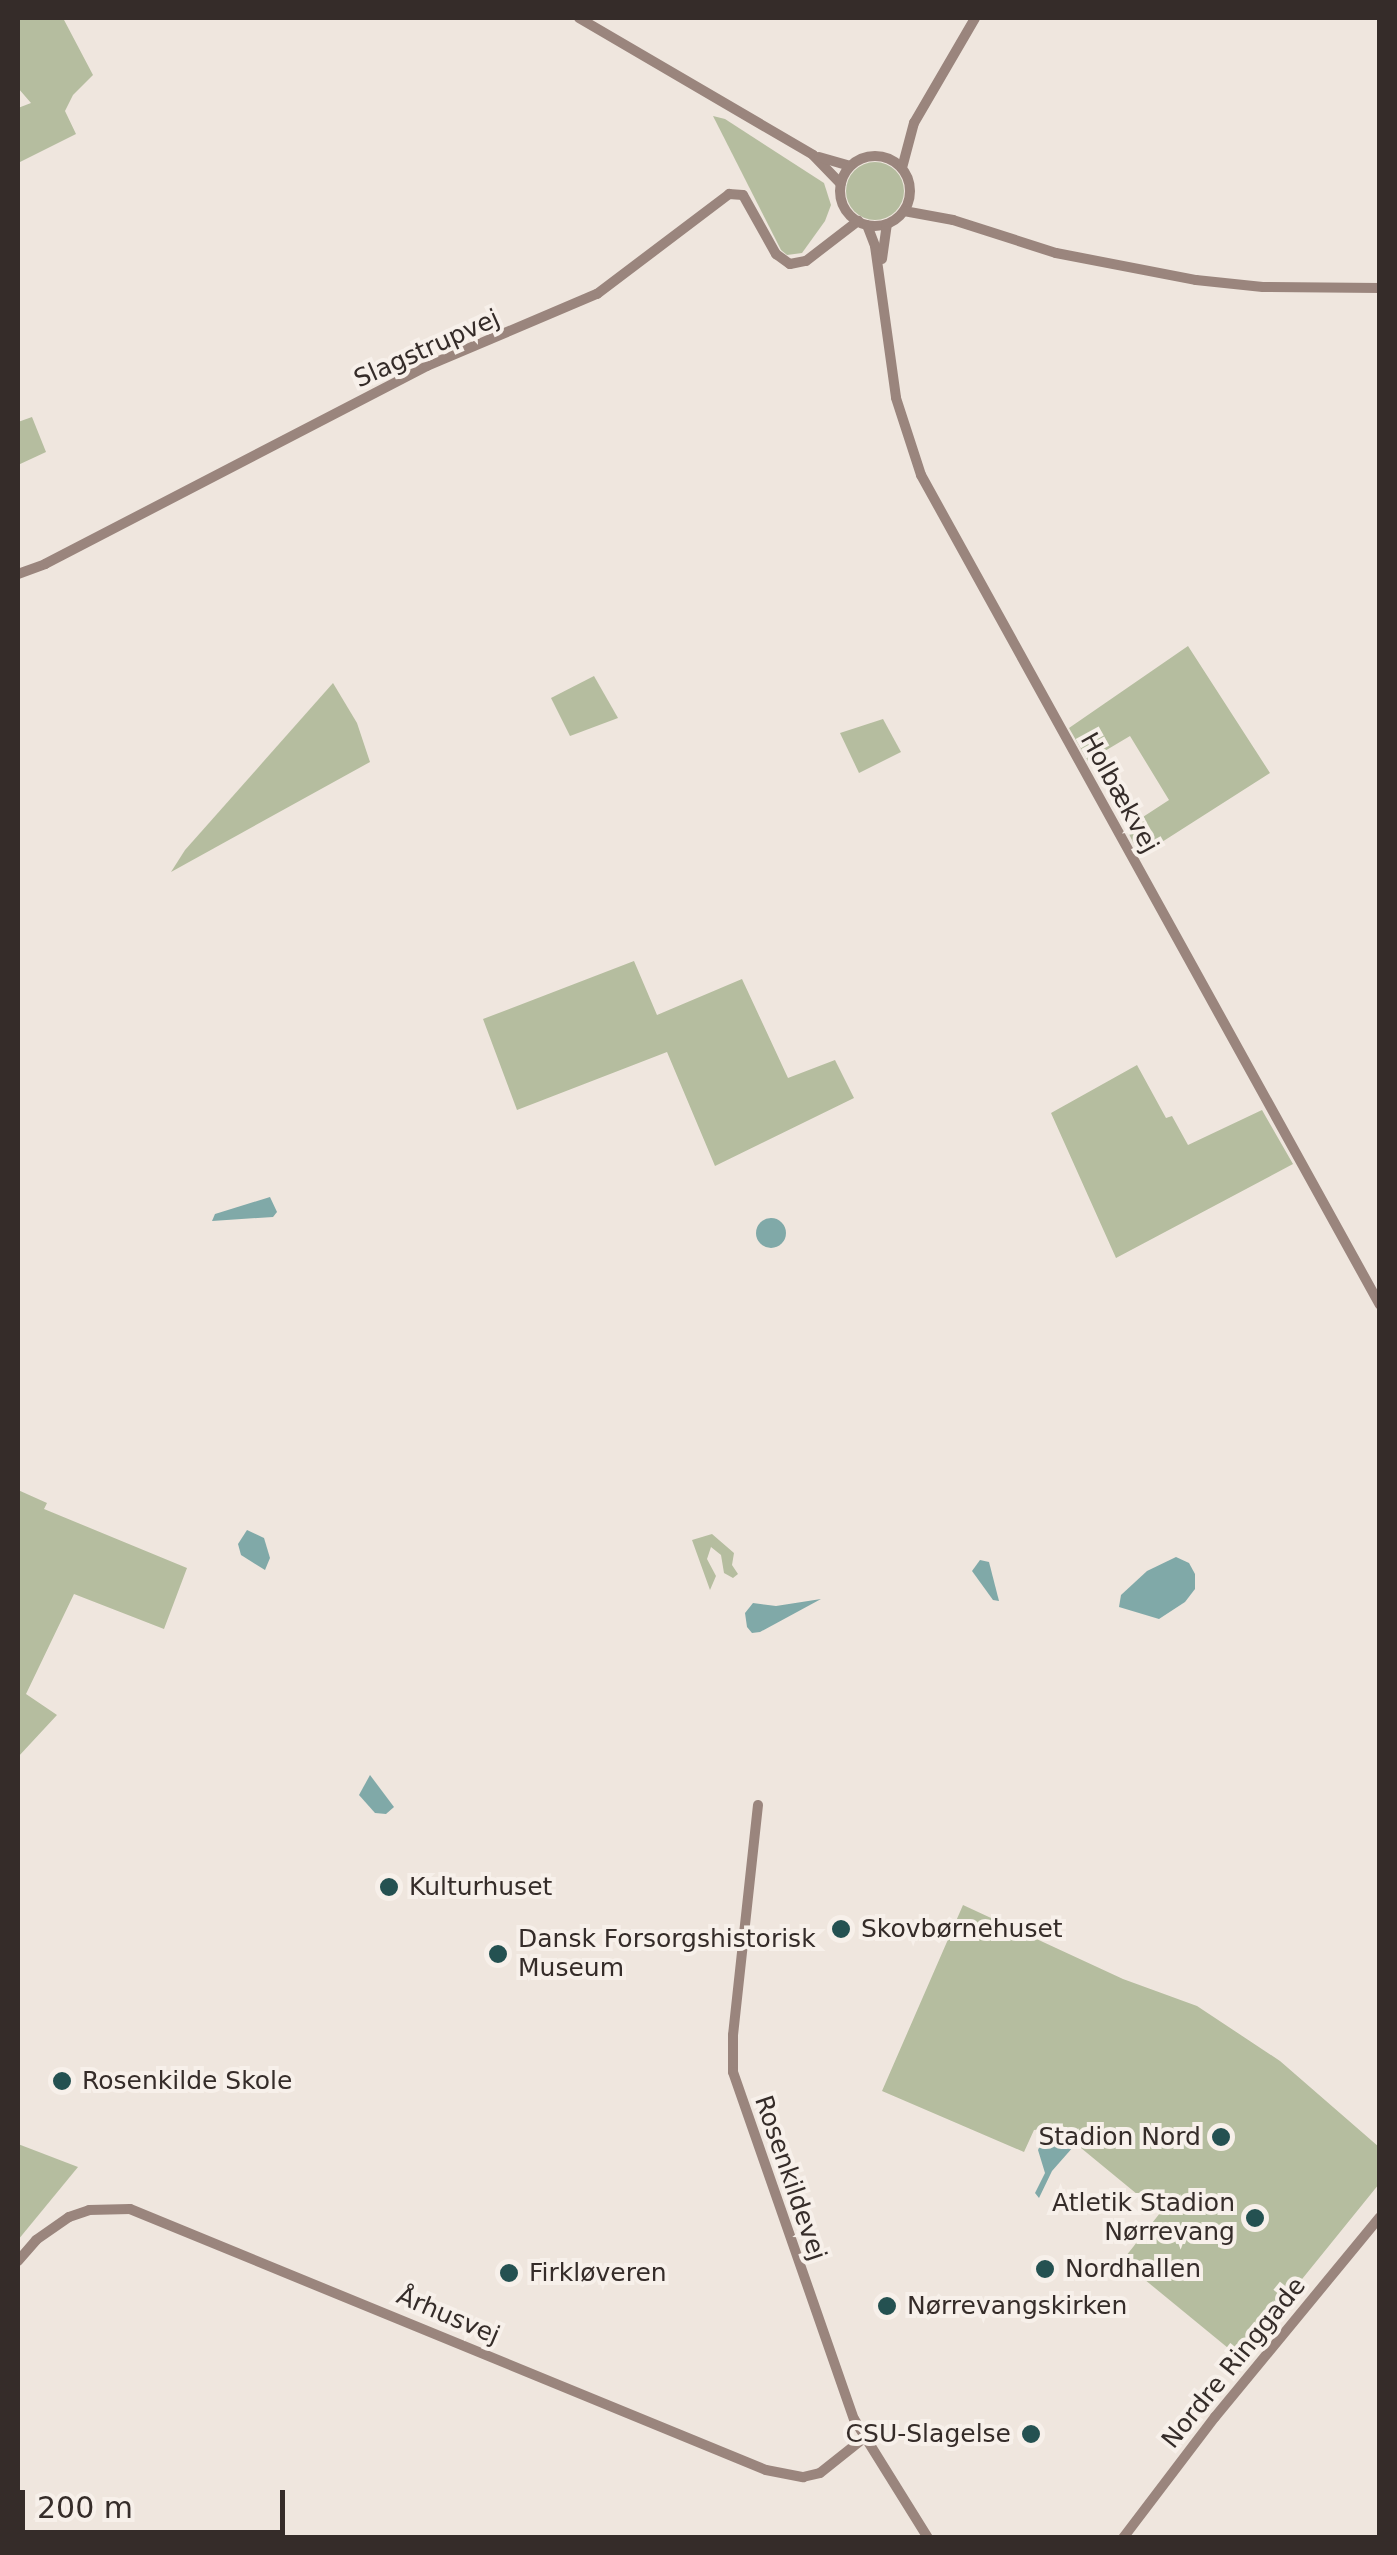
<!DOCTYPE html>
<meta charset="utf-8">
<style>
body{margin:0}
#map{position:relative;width:1397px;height:2555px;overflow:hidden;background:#efe6de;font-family:"DejaVu Sans",sans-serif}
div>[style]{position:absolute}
.green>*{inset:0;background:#b5bd9f}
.round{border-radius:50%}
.water>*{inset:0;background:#80a9a8}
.secondary>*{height:10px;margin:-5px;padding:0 5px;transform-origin:5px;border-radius:5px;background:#9a857d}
.secondary>.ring{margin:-5px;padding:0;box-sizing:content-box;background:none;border:10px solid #9a857d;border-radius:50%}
.dots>*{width:28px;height:28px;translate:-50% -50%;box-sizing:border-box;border:5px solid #f7f0ea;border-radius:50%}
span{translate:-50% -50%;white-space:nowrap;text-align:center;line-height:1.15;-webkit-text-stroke:8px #f7f0ea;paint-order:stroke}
.street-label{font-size:25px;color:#352c29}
.poi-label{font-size:25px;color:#352c29}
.left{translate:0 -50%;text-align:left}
.right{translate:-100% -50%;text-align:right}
.frame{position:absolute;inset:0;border:20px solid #352c29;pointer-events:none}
.scale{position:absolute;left:20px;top:2490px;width:265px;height:45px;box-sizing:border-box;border:5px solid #352c29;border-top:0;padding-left:12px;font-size:30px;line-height:35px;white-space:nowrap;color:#352c29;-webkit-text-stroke:8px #f7f0ea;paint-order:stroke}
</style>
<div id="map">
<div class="green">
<div style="clip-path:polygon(18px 18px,63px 18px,93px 75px,73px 95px,65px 111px,76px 134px,18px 163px,18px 108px,31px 103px,18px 88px)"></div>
<div style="clip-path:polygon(713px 116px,725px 119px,824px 183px,831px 205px,825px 221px,802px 253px,787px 255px,781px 250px)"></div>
<div class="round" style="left:846px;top:162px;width:58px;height:58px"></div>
<div style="clip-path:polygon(32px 417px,46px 452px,18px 465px,18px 422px)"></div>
<div style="clip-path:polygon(1188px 646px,1270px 773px,1140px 856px,1126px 828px,1169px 800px,1130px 736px,1088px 761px,1069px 728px)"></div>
<div style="clip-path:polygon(594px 676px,618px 718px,570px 736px,551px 698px)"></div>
<div style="clip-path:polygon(333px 683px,357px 723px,370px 762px,171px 872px,185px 850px)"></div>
<div style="clip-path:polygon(883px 719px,901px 752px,859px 773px,840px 733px)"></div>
<div style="clip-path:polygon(634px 961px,657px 1015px,742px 979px,788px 1078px,835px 1060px,854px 1098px,715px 1166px,667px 1052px,517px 1110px,483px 1019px)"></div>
<div style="clip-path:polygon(1137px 1065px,1166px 1118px,1172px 1116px,1188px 1145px,1262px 1110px,1293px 1164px,1116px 1258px,1051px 1113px)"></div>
<div style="clip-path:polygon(18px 1490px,47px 1503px,44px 1509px,187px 1568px,164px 1629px,74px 1594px,26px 1694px,57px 1715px,18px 1757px)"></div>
<div style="clip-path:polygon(712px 1534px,734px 1553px,732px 1565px,738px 1574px,733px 1578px,724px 1573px,721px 1555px,711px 1547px,707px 1559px,716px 1576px,710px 1590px,692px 1540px)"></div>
<div style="clip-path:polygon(963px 1905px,1123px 1979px,1197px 2006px,1280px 2061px,1379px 2147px,1379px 2184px,1239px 2357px,1122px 2261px,1160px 2213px,1081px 2148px,1063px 2126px,1034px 2130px,1024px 2152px,882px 2091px)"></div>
<div style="clip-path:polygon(18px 2144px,78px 2167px,18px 2240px)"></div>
</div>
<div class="water">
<div style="clip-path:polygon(270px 1197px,277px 1212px,273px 1217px,212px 1221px,215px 1214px)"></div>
<div class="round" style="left:756px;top:1218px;width:30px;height:30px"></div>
<div style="clip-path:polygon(247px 1530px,264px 1538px,270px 1558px,265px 1570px,241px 1555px,238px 1544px)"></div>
<div style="clip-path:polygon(1176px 1557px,1189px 1563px,1195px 1574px,1195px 1589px,1185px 1602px,1159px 1619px,1119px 1607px,1121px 1595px,1147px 1571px)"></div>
<div style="clip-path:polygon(980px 1560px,989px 1562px,999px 1601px,993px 1600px,972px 1571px)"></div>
<div style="clip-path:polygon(821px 1599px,760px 1632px,752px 1633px,747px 1627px,745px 1613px,753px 1603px,776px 1606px)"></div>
<div style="clip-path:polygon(370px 1775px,394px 1807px,386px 1814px,375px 1813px,359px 1795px)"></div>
<div style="clip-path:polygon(1057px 2130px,1074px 2146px,1052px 2171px,1039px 2198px,1035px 2193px,1045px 2173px,1038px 2150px,1043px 2139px)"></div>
</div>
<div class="secondary">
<div style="left:579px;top:18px;width:271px;rotate:30.3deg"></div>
<div style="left:813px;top:155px;width:40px;rotate:46deg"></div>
<div class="ring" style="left:840px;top:156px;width:60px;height:60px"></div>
<div style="left:819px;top:157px;width:32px;rotate:16deg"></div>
<div style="left:902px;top:168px;width:47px;rotate:-75.1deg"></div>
<div style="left:914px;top:123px;width:121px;rotate:-59.8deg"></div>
<div style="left:904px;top:211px;width:50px;rotate:10.4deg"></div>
<div style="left:953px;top:220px;width:108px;rotate:17.8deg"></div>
<div style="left:1056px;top:253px;width:143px;rotate:10.9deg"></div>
<div style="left:1196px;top:280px;width:67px;rotate:6deg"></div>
<div style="left:1263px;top:287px;width:117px;rotate:0.5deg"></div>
<div style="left:867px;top:225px;width:22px;rotate:69deg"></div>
<div style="left:875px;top:246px;width:153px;rotate:82.1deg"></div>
<div style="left:896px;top:398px;width:81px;rotate:72deg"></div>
<div style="left:921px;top:475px;width:948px;rotate:61.06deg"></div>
<div style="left:882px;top:259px;width:35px;rotate:-82deg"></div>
<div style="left:18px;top:574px;width:29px;rotate:-20deg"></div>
<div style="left:45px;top:564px;width:430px;rotate:-27.4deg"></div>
<div style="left:427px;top:366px;width:185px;rotate:-23deg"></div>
<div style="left:597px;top:294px;width:166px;rotate:-37.1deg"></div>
<div style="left:729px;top:194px;width:14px;rotate:4deg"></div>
<div style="left:743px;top:195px;width:68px;rotate:60.8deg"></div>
<div style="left:776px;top:254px;width:17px;rotate:36deg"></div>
<div style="left:790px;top:264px;width:16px;rotate:-11deg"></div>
<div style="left:806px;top:261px;width:66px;rotate:-37.6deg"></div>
<div style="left:758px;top:1805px;width:231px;rotate:96.2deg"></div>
<div style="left:733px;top:2035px;width:37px;rotate:90deg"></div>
<div style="left:733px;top:2072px;width:367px;rotate:70.8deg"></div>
<div style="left:854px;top:2419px;width:140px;rotate:58.1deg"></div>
<div style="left:18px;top:2261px;width:28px;rotate:-49deg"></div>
<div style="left:36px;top:2240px;width:40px;rotate:-34.9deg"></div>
<div style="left:69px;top:2217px;width:21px;rotate:-19deg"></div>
<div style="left:89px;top:2210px;width:41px;rotate:-1.4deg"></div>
<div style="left:130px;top:2209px;width:687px;rotate:22.31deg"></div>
<div style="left:766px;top:2470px;width:38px;rotate:11deg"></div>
<div style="left:803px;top:2477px;width:17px;rotate:-13deg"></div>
<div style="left:820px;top:2473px;width:56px;rotate:-38.5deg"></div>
<div style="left:1123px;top:2538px;width:152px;rotate:-52.8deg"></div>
<div style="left:1215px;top:2417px;width:259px;rotate:-50.5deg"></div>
</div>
<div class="dots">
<div style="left:389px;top:1887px;background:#245151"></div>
<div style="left:841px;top:1929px;background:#245151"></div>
<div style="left:498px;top:1954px;background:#245151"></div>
<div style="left:62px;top:2081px;background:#245151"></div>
<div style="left:1221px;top:2137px;background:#245151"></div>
<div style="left:1255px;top:2218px;background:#245151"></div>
<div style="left:1045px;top:2269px;background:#245151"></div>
<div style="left:509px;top:2273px;background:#245151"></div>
<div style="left:887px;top:2306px;background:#245151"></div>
<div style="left:1031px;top:2434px;background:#245151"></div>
</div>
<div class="street-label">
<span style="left:427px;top:349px;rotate:-24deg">Slagstrupvej</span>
<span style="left:1119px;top:793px;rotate:61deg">Holbækvej</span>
<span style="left:790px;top:2178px;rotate:71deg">Rosenkildevej</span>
<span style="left:448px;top:2316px;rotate:23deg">Århusvej</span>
<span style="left:1234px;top:2363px;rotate:-51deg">Nordre Ringgade</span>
</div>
<div class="poi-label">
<span class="left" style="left:409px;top:1887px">Kulturhuset</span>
<span class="left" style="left:861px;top:1929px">Skovbørnehuset</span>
<span class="left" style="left:518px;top:1954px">Dansk Forsorgshistorisk<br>Museum</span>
<span class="left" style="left:82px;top:2081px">Rosenkilde Skole</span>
<span class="right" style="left:1201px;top:2137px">Stadion Nord</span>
<span class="right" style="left:1235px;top:2218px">Atletik Stadion<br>Nørrevang</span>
<span class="left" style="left:1065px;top:2269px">Nordhallen</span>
<span class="left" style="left:529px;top:2273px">Firkløveren</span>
<span class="left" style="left:907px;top:2306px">Nørrevangskirken</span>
<span class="right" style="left:1011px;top:2434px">CSU-Slagelse</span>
</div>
<div class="frame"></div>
<div class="scale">200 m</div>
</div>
